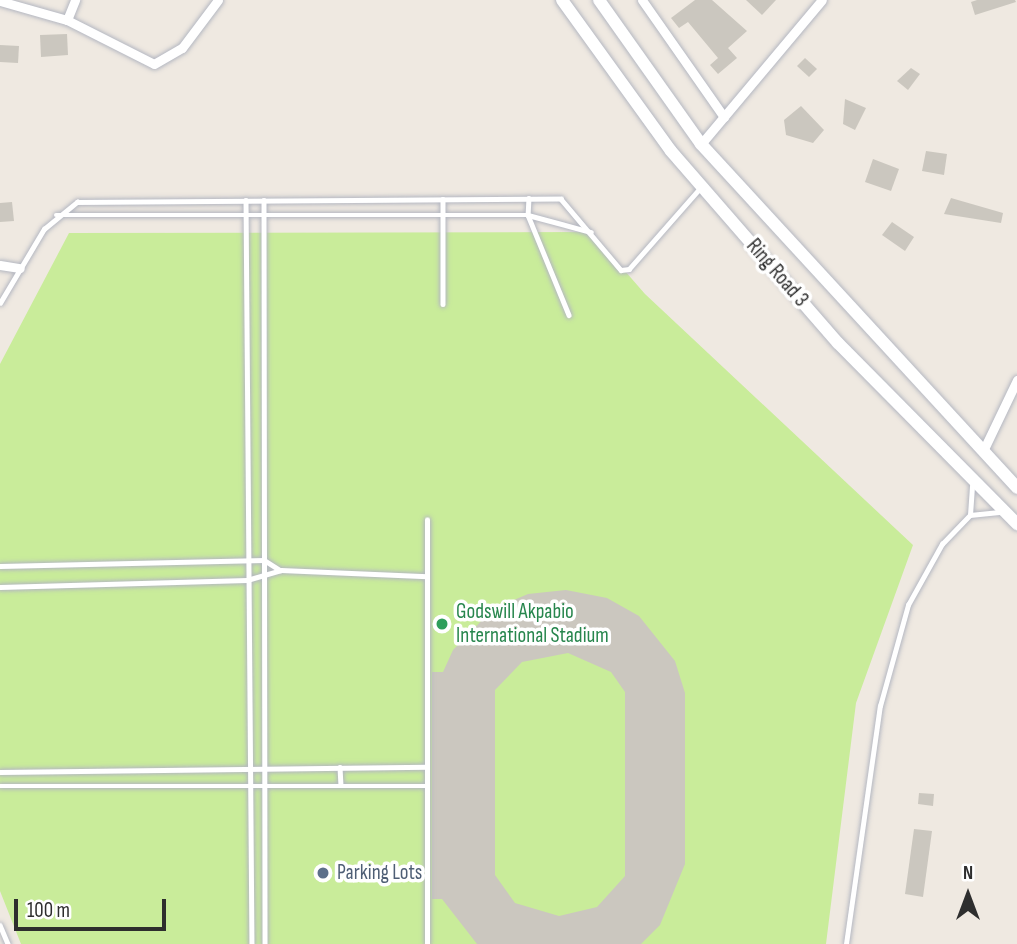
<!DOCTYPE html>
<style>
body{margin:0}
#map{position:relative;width:1017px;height:944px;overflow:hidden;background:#efe9e1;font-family:"Sofia Sans Condensed",sans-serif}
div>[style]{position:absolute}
.pitch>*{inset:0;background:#c9ec9a}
.building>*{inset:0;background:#cbc7bf}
.roads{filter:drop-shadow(0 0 2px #b4b7c1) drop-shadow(0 0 2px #b4b7c1)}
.service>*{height:4.5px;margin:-2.25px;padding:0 2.25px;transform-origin:2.25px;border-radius:2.25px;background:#fff}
.minor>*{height:9px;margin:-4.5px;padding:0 4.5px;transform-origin:4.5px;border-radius:4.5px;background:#fff}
.secondary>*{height:12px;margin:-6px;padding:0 6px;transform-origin:6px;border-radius:6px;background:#fff}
.dots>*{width:19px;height:19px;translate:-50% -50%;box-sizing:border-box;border:4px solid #fff;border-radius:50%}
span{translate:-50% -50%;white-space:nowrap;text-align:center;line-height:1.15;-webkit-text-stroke:7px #fff;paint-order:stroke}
.street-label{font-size:21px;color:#2e2e2e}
.leisure-label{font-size:21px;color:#27864d}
.left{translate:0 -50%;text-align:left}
.service-label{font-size:21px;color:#4e5e75}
.north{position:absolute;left:933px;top:860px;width:70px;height:70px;-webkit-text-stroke:5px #fff;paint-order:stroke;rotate:0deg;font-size:19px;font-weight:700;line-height:28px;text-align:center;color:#2e2e2e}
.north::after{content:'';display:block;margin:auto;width:24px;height:32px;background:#2e2e2e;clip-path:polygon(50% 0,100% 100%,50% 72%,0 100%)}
.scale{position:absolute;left:14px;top:899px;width:152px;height:32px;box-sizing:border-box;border:4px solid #2e2e2e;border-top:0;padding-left:9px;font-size:21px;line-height:24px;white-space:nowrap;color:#2e2e2e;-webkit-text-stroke:5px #fff;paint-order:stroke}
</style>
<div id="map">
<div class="pitch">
<div style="clip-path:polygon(591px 232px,645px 294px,913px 545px,856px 703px,826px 944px,21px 944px,0 891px,0 364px,69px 233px)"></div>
</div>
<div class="building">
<div style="clip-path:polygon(695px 0,712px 0,747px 31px,728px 48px,737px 58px,718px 74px,710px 65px,718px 58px,688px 22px,679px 28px,671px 18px)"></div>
<div style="clip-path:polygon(746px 0,776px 0,762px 15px)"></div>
<div style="clip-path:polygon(977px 0,1015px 0,1016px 2px,975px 15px,971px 2px)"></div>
<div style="clip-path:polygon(67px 34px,68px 55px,41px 57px,40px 35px)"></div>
<div style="clip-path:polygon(0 45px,19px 46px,18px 63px,0 62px)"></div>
<div style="clip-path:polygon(805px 58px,817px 69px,809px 77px,797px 66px)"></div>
<div style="clip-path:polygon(911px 68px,920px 74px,908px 90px,897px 81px)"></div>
<div style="clip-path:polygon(845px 99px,866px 108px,855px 130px,843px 124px)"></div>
<div style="clip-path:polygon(801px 106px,824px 130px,813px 143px,786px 135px,784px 120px)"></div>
<div style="clip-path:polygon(926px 151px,947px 154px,944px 175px,922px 171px)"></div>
<div style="clip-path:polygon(873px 159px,899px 169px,891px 191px,865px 182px)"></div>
<div style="clip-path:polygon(951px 198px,1003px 213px,1001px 223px,944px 214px)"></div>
<div style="clip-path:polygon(12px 202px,14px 221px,0 222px,0 203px)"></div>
<div style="clip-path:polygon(892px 222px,914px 237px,905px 251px,882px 235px)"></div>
<div style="clip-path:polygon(evenodd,566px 590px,607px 598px,639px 616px,675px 661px,685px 693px,685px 864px,660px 925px,641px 944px,477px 944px,442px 899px,432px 899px,432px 672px,443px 672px,453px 650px,493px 609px,528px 594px,566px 590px,568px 653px,611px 672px,625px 692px,625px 876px,597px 907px,559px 916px,515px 903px,495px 875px,495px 690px,522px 662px,568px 653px)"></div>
<div style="clip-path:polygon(919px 793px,934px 794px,933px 806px,918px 804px)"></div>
<div style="clip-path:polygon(914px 829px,932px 831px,923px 897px,905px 894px)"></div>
</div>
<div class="roads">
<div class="service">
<div style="left:529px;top:198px;width:17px;rotate:93deg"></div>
<div style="left:528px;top:215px;width:108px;rotate:67.7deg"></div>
<div style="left:443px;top:199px;width:105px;rotate:90deg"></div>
<div style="left:246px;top:200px;width:744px;rotate:89.54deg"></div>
<div style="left:264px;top:200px;width:744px;rotate:89.92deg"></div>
<div style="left:56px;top:215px;width:472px"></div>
<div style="left:528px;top:215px;width:65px;rotate:15.1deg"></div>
<div style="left:0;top:303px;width:86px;rotate:-59.3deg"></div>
<div style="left:44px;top:229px;width:43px;rotate:-39.3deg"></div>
<div style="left:77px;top:202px;width:484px;rotate:-0.4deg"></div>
<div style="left:561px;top:199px;width:93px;rotate:49.8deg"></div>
<div style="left:621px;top:270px;width:8px;rotate:-7deg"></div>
<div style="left:629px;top:269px;width:109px;rotate:-48.7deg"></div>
<div style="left:970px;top:515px;width:31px;rotate:-86deg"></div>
<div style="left:0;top:566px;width:264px;rotate:-1.3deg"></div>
<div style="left:264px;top:560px;width:19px;rotate:32deg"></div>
<div style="left:0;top:587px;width:247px;rotate:-1.6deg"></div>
<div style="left:247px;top:580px;width:35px;rotate:-16deg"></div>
<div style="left:281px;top:570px;width:146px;rotate:2.4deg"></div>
<div style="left:340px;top:767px;width:18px;rotate:87deg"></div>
<div style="left:0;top:772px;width:427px;rotate:-0.7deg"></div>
<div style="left:0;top:786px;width:427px"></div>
<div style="left:0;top:925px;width:21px;rotate:67deg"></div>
<div style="left:427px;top:944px;width:424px;rotate:-90deg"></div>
<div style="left:846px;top:944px;width:240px;rotate:-81.9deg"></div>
<div style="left:880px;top:706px;width:105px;rotate:-74.5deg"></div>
<div style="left:908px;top:605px;width:70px;rotate:-60.9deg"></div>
<div style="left:942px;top:544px;width:40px;rotate:-46deg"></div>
<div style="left:970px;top:515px;width:29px;rotate:-6deg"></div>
</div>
<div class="minor">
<div style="left:642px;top:0;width:143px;rotate:55deg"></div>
<div style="left:0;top:1px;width:70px;rotate:15.8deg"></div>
<div style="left:67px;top:20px;width:97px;rotate:26.8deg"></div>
<div style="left:154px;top:64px;width:32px;rotate:-30deg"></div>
<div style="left:182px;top:48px;width:60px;rotate:-53.1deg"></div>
<div style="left:67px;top:20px;width:22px;rotate:-68deg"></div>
<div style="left:701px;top:144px;width:188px;rotate:-50deg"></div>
<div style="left:0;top:265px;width:20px;rotate:9deg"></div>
<div style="left:983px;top:451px;width:79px;rotate:-64.4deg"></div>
</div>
<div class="secondary">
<div style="left:562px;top:0;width:186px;rotate:54.2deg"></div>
<div style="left:671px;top:151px;width:254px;rotate:49deg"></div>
<div style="left:838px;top:343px;width:255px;rotate:45.3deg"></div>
<div style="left:599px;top:0;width:176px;rotate:54.7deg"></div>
<div style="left:701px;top:144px;width:467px;rotate:47.4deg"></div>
</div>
</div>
<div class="dots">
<div style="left:442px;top:624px;background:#2e9e5b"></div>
<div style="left:323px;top:873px;background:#5c6f8a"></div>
</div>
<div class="street-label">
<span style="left:777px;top:273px;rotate:49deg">Ring Road 3</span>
</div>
<div class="leisure-label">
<span class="left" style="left:456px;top:624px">Godswill Akpabio<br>International Stadium</span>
</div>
<div class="service-label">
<span class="left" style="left:337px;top:873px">Parking Lots</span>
</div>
<div class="north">N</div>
<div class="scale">100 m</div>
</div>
